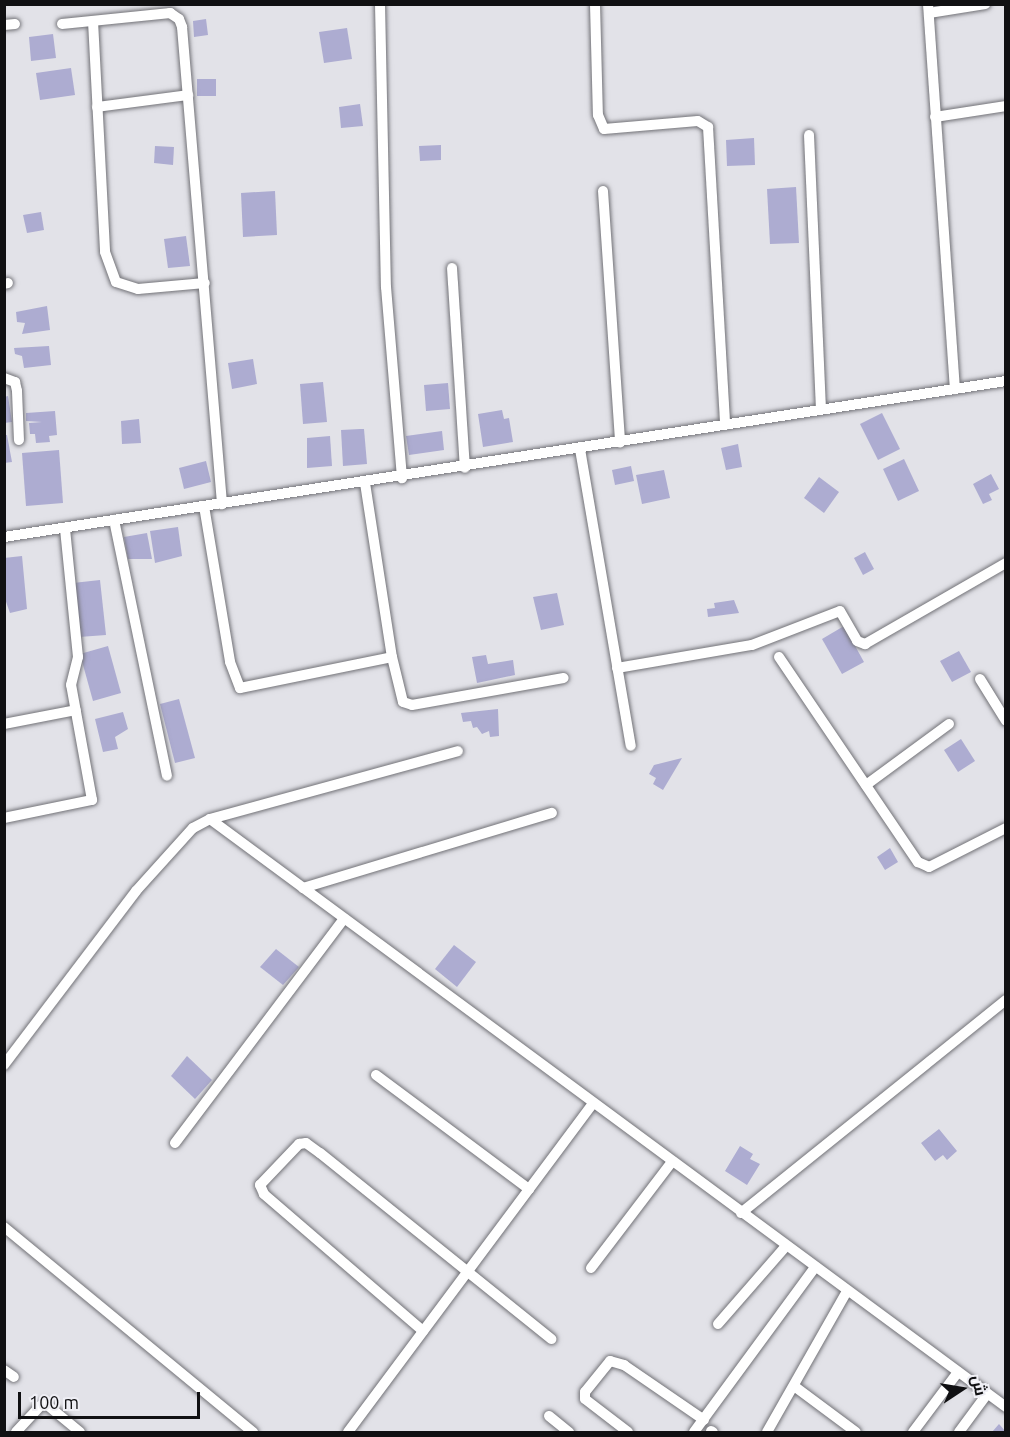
<!DOCTYPE html>
<meta charset="utf-8">
<style>
body{margin:0}
#map{position:relative;width:1010px;height:1437px;overflow:hidden;background:#e2e2e8;font-family:Ubuntu,Cairo,sans-serif}
div>[style]{position:absolute}
.building>*{inset:0;background:#adacd1}
.roads{filter:drop-shadow(0 0 2px #727277) drop-shadow(0 0 2px #727277)}
.street>*{height:10px;margin:-5px;padding:0 5px;transform-origin:5px;border-radius:5px;background:#fff}
span{translate:-50% -50%;white-space:nowrap;text-align:center;line-height:1.15;-webkit-text-stroke:5px #efeff5;paint-order:stroke}
.frame{position:absolute;inset:0;border:6px solid #101012;pointer-events:none}
.north{position:absolute;left:932px;top:1359px;width:60px;height:60px;-webkit-text-stroke:4px #efeff5;paint-order:stroke;rotate:78deg;font-size:16px;font-weight:700;line-height:24px;text-align:center;color:#101012}
.north::after{content:'';display:block;margin:auto;width:21px;height:27px;background:#101012;clip-path:polygon(50% 0,100% 100%,50% 72%,0 100%)}
.scale{position:absolute;left:18px;top:1392px;width:182px;height:27px;box-sizing:border-box;border:3px solid #101012;border-top:0;padding-left:8px;font-size:18px;line-height:21px;white-space:nowrap;color:#101012;-webkit-text-stroke:4px #efeff5;paint-order:stroke}
</style>
<div id="map">
<div class="building">
<div style="clip-path:polygon(206px 19px,208px 35px,194px 37px,193px 21px)"></div>
<div style="clip-path:polygon(347px 28px,352px 59px,324px 63px,319px 32px)"></div>
<div style="clip-path:polygon(53px 34px,56px 58px,31px 61px,29px 37px)"></div>
<div style="clip-path:polygon(71px 68px,75px 95px,40px 100px,36px 73px)"></div>
<div style="clip-path:polygon(197px 79px,216px 79px,216px 96px,197px 96px)"></div>
<div style="clip-path:polygon(360px 104px,363px 126px,341px 128px,339px 107px)"></div>
<div style="clip-path:polygon(754px 138px,755px 165px,727px 166px,726px 140px)"></div>
<div style="clip-path:polygon(441px 145px,441px 160px,420px 161px,419px 146px)"></div>
<div style="clip-path:polygon(155px 146px,174px 147px,173px 165px,154px 163px)"></div>
<div style="clip-path:polygon(796px 187px,799px 243px,770px 244px,767px 189px)"></div>
<div style="clip-path:polygon(275px 191px,277px 235px,243px 237px,241px 193px)"></div>
<div style="clip-path:polygon(41px 212px,44px 230px,27px 233px,23px 215px)"></div>
<div style="clip-path:polygon(186px 236px,190px 266px,168px 268px,164px 239px)"></div>
<div style="clip-path:polygon(47px 306px,50px 330px,22px 334px,25px 323px,17px 322px,16px 312px)"></div>
<div style="clip-path:polygon(49px 346px,51px 365px,24px 368px,22px 356px,15px 354px,14px 348px)"></div>
<div style="clip-path:polygon(253px 359px,257px 384px,232px 389px,228px 363px)"></div>
<div style="clip-path:polygon(323px 382px,327px 422px,303px 424px,300px 384px)"></div>
<div style="clip-path:polygon(448px 383px,450px 409px,426px 411px,424px 385px)"></div>
<div style="clip-path:polygon(8px 396px,12px 422px,4px 423px,4px 397px)"></div>
<div style="clip-path:polygon(502px 410px,504px 419px,509px 418px,513px 442px,483px 447px,478px 414px)"></div>
<div style="clip-path:polygon(55px 411px,57px 435px,49px 436px,50px 442px,36px 443px,35px 434px,30px 434px,29px 423px,42px 422px,26px 421px,26px 413px)"></div>
<div style="clip-path:polygon(882px 413px,900px 449px,878px 460px,860px 424px)"></div>
<div style="clip-path:polygon(139px 419px,141px 443px,122px 444px,121px 421px)"></div>
<div style="clip-path:polygon(360px 429px,364px 429px,367px 464px,343px 466px,341px 430px)"></div>
<div style="clip-path:polygon(442px 431px,444px 450px,409px 455px,406px 436px)"></div>
<div style="clip-path:polygon(4px 435px,7px 435px,12px 462px,4px 463px)"></div>
<div style="clip-path:polygon(330px 436px,332px 466px,307px 468px,307px 438px)"></div>
<div style="clip-path:polygon(738px 444px,742px 467px,726px 470px,721px 448px)"></div>
<div style="clip-path:polygon(59px 450px,63px 503px,26px 506px,22px 453px)"></div>
<div style="clip-path:polygon(904px 459px,919px 491px,898px 501px,883px 469px)"></div>
<div style="clip-path:polygon(206px 461px,211px 482px,184px 489px,179px 468px)"></div>
<div style="clip-path:polygon(631px 466px,634px 481px,615px 485px,612px 470px)"></div>
<div style="clip-path:polygon(664px 470px,670px 498px,642px 504px,636px 475px)"></div>
<div style="clip-path:polygon(991px 474px,999px 489px,989px 494px,992px 500px,983px 504px,973px 484px)"></div>
<div style="clip-path:polygon(819px 477px,839px 492px,824px 513px,804px 498px)"></div>
<div style="clip-path:polygon(178px 527px,182px 556px,155px 563px,150px 531px)"></div>
<div style="clip-path:polygon(147px 533px,152px 559px,128px 559px,124px 537px)"></div>
<div style="clip-path:polygon(865px 552px,874px 569px,863px 575px,854px 558px)"></div>
<div style="clip-path:polygon(22px 556px,27px 609px,10px 613px,4px 596px,4px 558px)"></div>
<div style="clip-path:polygon(100px 580px,106px 635px,79px 637px,73px 583px)"></div>
<div style="clip-path:polygon(557px 593px,564px 625px,541px 630px,533px 597px)"></div>
<div style="clip-path:polygon(734px 600px,739px 613px,708px 617px,707px 609px,715px 608px,714px 603px)"></div>
<div style="clip-path:polygon(844px 626px,864px 662px,842px 674px,822px 639px)"></div>
<div style="clip-path:polygon(108px 646px,121px 693px,93px 701px,80px 654px)"></div>
<div style="clip-path:polygon(959px 651px,971px 672px,952px 682px,940px 661px)"></div>
<div style="clip-path:polygon(486px 655px,488px 664px,513px 660px,515px 675px,477px 683px,472px 657px)"></div>
<div style="clip-path:polygon(179px 699px,195px 758px,175px 763px,160px 704px)"></div>
<div style="clip-path:polygon(498px 709px,499px 736px,490px 737px,489px 731px,482px 734px,477px 727px,473px 728px,471px 721px,463px 722px,461px 713px)"></div>
<div style="clip-path:polygon(123px 712px,128px 729px,115px 737px,118px 749px,103px 752px,95px 719px)"></div>
<div style="clip-path:polygon(961px 739px,975px 761px,958px 772px,944px 750px)"></div>
<div style="clip-path:polygon(682px 758px,663px 790px,653px 784px,656px 778px,649px 774px,654px 765px)"></div>
<div style="clip-path:polygon(890px 848px,898px 862px,885px 870px,877px 857px)"></div>
<div style="clip-path:polygon(454px 945px,476px 962px,457px 987px,435px 969px)"></div>
<div style="clip-path:polygon(276px 949px,299px 967px,283px 985px,260px 967px)"></div>
<div style="clip-path:polygon(187px 1056px,212px 1080px,195px 1099px,171px 1076px)"></div>
<div style="clip-path:polygon(939px 1129px,957px 1151px,947px 1160px,943px 1155px,935px 1161px,921px 1143px)"></div>
<div style="clip-path:polygon(740px 1146px,753px 1154px,750px 1159px,760px 1164px,747px 1185px,725px 1171px)"></div>
<div style="clip-path:polygon(999px 1424px,1006px 1432px,992px 1432px)"></div>
</div>
<div class="roads">
<div class="street">
<div style="left:380px;top:4px;width:283px;rotate:88.8deg"></div>
<div style="left:386px;top:287px;width:192px;rotate:85.2deg"></div>
<div style="left:595px;top:4px;width:111px;rotate:88.5deg"></div>
<div style="left:598px;top:115px;width:15px;rotate:67deg"></div>
<div style="left:604px;top:129px;width:94px;rotate:-4.9deg"></div>
<div style="left:698px;top:121px;width:12px;rotate:31deg"></div>
<div style="left:708px;top:127px;width:298px;rotate:86.7deg"></div>
<div style="left:928px;top:4px;width:386px;rotate:86deg"></div>
<div style="left:929px;top:13px;width:57px;rotate:-9.1deg"></div>
<div style="left:93px;top:21px;width:231px;rotate:87deg"></div>
<div style="left:105px;top:252px;width:32px;rotate:70deg"></div>
<div style="left:116px;top:282px;width:23px;rotate:18deg"></div>
<div style="left:138px;top:289px;width:67px;rotate:-5.1deg"></div>
<div style="left:62px;top:24px;width:109px;rotate:-5.8deg"></div>
<div style="left:170px;top:13px;width:11px;rotate:34deg"></div>
<div style="left:179px;top:19px;width:9px;rotate:69deg"></div>
<div style="left:182px;top:27px;width:479px;rotate:85.2deg"></div>
<div style="left:4px;top:25px;width:11px;rotate:-5deg"></div>
<div style="left:97px;top:107px;width:92px;rotate:-7.5deg"></div>
<div style="left:935px;top:117px;width:72px;rotate:-8.8deg"></div>
<div style="left:809px;top:135px;width:273px;rotate:87.5deg"></div>
<div style="left:603px;top:191px;width:252px;rotate:86.1deg"></div>
<div style="left:452px;top:268px;width:200px;rotate:86.3deg"></div>
<div style="left:4px;top:284px;width:4px;rotate:-14deg"></div>
<div style="left:4px;top:378px;width:12px;rotate:20deg"></div>
<div style="left:15px;top:382px;width:9px;rotate:77deg"></div>
<div style="left:17px;top:391px;width:49px;rotate:87.7deg"></div>
<div style="left:580px;top:449px;width:301px;rotate:80.3deg"></div>
<div style="left:365px;top:483px;width:176px;rotate:81.2deg"></div>
<div style="left:392px;top:657px;width:46px;rotate:76.3deg"></div>
<div style="left:403px;top:702px;width:9px;rotate:18deg"></div>
<div style="left:412px;top:705px;width:154px;rotate:-10.1deg"></div>
<div style="left:204px;top:506px;width:158px;rotate:80.5deg"></div>
<div style="left:230px;top:662px;width:28px;rotate:69deg"></div>
<div style="left:240px;top:688px;width:155px;rotate:-11.5deg"></div>
<div style="left:114px;top:520px;width:261px;rotate:78.3deg"></div>
<div style="left:4px;top:537px;width:1014px;rotate:-8.85deg"></div>
<div style="left:779px;top:657px;width:248px;rotate:55.9deg"></div>
<div style="left:918px;top:862px;width:12px;rotate:24deg"></div>
<div style="left:929px;top:867px;width:86px;rotate:-26.9deg"></div>
<div style="left:617px;top:668px;width:137px;rotate:-9.7deg"></div>
<div style="left:752px;top:645px;width:94px;rotate:-21.1deg"></div>
<div style="left:840px;top:611px;width:34px;rotate:60deg"></div>
<div style="left:857px;top:641px;width:9px;rotate:21deg"></div>
<div style="left:865px;top:644px;width:163px;rotate:-29.9deg"></div>
<div style="left:980px;top:679px;width:49px;rotate:58.2deg"></div>
<div style="left:4px;top:724px;width:73px;rotate:-11deg"></div>
<div style="left:866px;top:785px;width:103px;rotate:-36.3deg"></div>
<div style="left:4px;top:818px;width:90px;rotate:-11.6deg"></div>
<div style="left:92px;top:800px;width:117px;rotate:-100.3deg"></div>
<div style="left:71px;top:685px;width:29px;rotate:-76deg"></div>
<div style="left:78px;top:657px;width:130px;rotate:-95.8deg"></div>
<div style="left:210px;top:819px;width:990px;rotate:36.45deg"></div>
<div style="left:303px;top:888px;width:260px;rotate:-16.8deg"></div>
<div style="left:4px;top:1065px;width:218px;rotate:-52.8deg"></div>
<div style="left:136px;top:891px;width:85px;rotate:-47.9deg"></div>
<div style="left:193px;top:828px;width:19px;rotate:-28deg"></div>
<div style="left:210px;top:819px;width:257px;rotate:-15.3deg"></div>
<div style="left:376px;top:1075px;width:191px;rotate:36.7deg"></div>
<div style="left:175px;top:1143px;width:281px;rotate:-53deg"></div>
<div style="left:741px;top:1213px;width:340px;rotate:-38.8deg"></div>
<div style="left:4px;top:1227px;width:323px;rotate:39.5deg"></div>
<div style="left:591px;top:1268px;width:132px;rotate:-52.7deg"></div>
<div style="left:718px;top:1324px;width:103px;rotate:-48.9deg"></div>
<div style="left:423px;top:1331px;width:210px;rotate:-139.3deg"></div>
<div style="left:264px;top:1194px;width:10px;rotate:-114deg"></div>
<div style="left:260px;top:1185px;width:57px;rotate:-46.4deg"></div>
<div style="left:299px;top:1144px;width:7px;rotate:-8deg"></div>
<div style="left:306px;top:1143px;width:17px;rotate:36deg"></div>
<div style="left:320px;top:1153px;width:297px;rotate:38.8deg"></div>
<div style="left:4px;top:1370px;width:12px;rotate:35deg"></div>
<div style="left:794px;top:1386px;width:77px;rotate:36.6deg"></div>
<div style="left:549px;top:1416px;width:26px;rotate:39deg"></div>
<div style="left:711px;top:1431px;width:2px;rotate:27deg"></div>
<div style="left:16px;top:1432px;width:35px;rotate:-47deg"></div>
<div style="left:40px;top:1406px;width:6px;rotate:-18deg"></div>
<div style="left:46px;top:1404px;width:44px;rotate:39.5deg"></div>
<div style="left:348px;top:1432px;width:408px;rotate:-53.3deg"></div>
<div style="left:628px;top:1432px;width:54px;rotate:-142.5deg"></div>
<div style="left:585px;top:1399px;width:7px;rotate:-90deg"></div>
<div style="left:585px;top:1392px;width:40px;rotate:-51deg"></div>
<div style="left:610px;top:1361px;width:15px;rotate:16deg"></div>
<div style="left:624px;top:1365px;width:97px;rotate:34.5deg"></div>
<div style="left:694px;top:1432px;width:205px;rotate:-53.7deg"></div>
<div style="left:767px;top:1432px;width:162px;rotate:-60.4deg"></div>
<div style="left:913px;top:1432px;width:75px;rotate:-53.1deg"></div>
<div style="left:959px;top:1432px;width:47px;rotate:-53.6deg"></div>
</div>
</div>
<div class="frame"></div>
<div class="north">ش</div>
<div class="scale">100 m</div>
</div>
